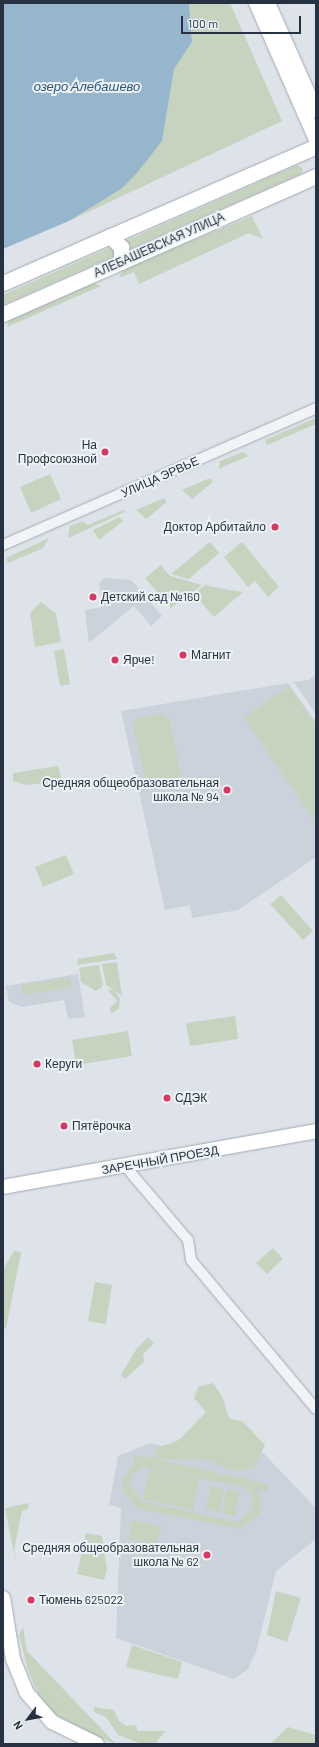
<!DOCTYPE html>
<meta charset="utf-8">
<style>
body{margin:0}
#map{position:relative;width:319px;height:1747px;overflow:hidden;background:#dee3e9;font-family:Barlow,sans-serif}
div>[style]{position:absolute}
.built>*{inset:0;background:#cbd2db}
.green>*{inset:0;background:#c6d3be}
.water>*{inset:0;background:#95b6cc}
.roads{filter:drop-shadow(0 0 1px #a3aab3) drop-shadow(0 0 1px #a3aab3)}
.street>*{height:10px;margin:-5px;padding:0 5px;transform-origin:5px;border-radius:5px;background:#f1f3f7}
.secondary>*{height:14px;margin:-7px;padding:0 7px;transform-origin:7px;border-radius:7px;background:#fff}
.primary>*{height:15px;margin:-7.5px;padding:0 7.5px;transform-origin:7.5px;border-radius:7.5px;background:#fff}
.dots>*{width:11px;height:11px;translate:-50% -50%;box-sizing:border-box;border:2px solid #edf2f6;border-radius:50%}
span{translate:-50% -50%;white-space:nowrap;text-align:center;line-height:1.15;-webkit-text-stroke:4px #edf2f6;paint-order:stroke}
.street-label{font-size:12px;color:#263241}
.poi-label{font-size:12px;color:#263241}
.right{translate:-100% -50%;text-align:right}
.left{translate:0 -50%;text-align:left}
.water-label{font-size:13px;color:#2c5678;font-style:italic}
.frame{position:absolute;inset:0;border:4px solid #263241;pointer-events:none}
.north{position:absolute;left:8px;top:1699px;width:40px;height:40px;-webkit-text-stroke:3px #edf2f6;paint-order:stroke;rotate:238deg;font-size:11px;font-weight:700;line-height:16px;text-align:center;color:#263241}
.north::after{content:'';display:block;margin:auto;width:14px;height:18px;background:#263241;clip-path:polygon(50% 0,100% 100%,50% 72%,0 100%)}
.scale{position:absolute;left:181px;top:16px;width:120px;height:18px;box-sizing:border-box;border:2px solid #263241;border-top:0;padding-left:5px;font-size:12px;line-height:14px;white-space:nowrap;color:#263241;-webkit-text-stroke:3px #edf2f6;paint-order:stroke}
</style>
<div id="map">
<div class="built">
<div style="clip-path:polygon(104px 578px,131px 580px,162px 616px,151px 626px,134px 606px,89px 643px,85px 610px,103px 607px,99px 583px)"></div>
<div style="clip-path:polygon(316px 674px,316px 714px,294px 682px,309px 680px)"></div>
<div style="clip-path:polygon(288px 683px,316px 722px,316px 857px,238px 910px,192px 918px,190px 905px,165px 910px,121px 711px)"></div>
<div style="clip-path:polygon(78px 974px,85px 1017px,68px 1019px,64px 1000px,22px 1007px,9px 1002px,6px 986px)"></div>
<div style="clip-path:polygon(224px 1412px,316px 1508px,316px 1539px,276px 1571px,256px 1652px,248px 1669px,234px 1679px,116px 1638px,121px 1508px,109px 1505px,118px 1456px,150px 1443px,166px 1447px)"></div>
</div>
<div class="green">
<div style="clip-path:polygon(189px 3px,230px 3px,282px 121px,69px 221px,121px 189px,162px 141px,174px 69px,192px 42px)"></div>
<div style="clip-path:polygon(297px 165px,303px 168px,301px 174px,3px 305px,3px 295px)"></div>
<div style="clip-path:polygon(252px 216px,263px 239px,249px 233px,139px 284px,134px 272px,119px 278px,123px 269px)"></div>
<div style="clip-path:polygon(91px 282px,101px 286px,7px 327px,10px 318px)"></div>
<div style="clip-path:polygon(316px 418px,316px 424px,267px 445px,265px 440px)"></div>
<div style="clip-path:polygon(243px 452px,248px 456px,219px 469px,220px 461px)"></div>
<div style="clip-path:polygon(50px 474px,61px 499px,31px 513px,20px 487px)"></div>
<div style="clip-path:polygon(210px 478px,213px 482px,192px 499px,182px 490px)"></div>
<div style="clip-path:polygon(164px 498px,167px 502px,146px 519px,136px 510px)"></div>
<div style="clip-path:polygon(124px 510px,125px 512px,68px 538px,70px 526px,82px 521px,88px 525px)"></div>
<div style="clip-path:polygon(120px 517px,123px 521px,99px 540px,93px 530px)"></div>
<div style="clip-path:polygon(49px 538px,43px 548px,8px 563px,6px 558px)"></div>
<div style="clip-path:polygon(210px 542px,219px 553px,189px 579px,171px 574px)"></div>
<div style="clip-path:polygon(242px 542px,279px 587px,268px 597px,255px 581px,248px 587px,224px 557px)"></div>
<div style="clip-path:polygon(161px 565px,170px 576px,202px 585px,171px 608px,145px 578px)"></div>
<div style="clip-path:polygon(205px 585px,224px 589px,243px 592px,214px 617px,194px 594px)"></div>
<div style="clip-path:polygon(41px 602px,56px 614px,61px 642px,35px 647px,30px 613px)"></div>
<div style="clip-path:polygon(64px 649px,70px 684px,60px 686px,54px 651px)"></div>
<div style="clip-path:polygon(289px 686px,316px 726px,316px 823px,244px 717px)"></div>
<div style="clip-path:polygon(162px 714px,170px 721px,181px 776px,174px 784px,153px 789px,146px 783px,133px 726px,138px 718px)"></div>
<div style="clip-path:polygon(58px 766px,62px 781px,26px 785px,13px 781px,13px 773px)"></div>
<div style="clip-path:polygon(66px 855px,74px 874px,43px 887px,35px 867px)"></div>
<div style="clip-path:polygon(281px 895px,313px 931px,303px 940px,270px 904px)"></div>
<div style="clip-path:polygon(114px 953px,117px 959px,77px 965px,78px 959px)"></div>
<div style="clip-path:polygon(117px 962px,122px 996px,106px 985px,102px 964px)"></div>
<div style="clip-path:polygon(99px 965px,103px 986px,96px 991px,81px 982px,79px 968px)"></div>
<div style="clip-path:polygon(70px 977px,72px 987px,23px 995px,21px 985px)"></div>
<div style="clip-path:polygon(107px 989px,115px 991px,120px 999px,119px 1008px,111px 1014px,110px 1008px,117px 1001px)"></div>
<div style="clip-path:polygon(235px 1016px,238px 1039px,190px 1046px,186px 1023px)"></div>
<div style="clip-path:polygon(128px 1031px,132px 1056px,76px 1065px,72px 1040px)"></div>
<div style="clip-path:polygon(273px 1248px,283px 1259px,267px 1274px,256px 1263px)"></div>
<div style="clip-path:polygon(14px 1251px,21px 1252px,6px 1329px,3px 1328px,3px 1270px)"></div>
<div style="clip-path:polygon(95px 1282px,112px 1285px,106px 1324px,88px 1321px)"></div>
<div style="clip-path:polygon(148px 1337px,154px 1343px,143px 1354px,144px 1362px,125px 1379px,121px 1375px,137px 1348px)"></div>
<div style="clip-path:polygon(evenodd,213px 1383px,223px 1398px,229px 1419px,242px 1421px,265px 1445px,254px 1468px,234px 1471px,207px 1460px,155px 1459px,268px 1484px,267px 1492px,257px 1490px,261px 1503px,259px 1515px,241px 1529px,143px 1510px,133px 1505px,123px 1490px,123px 1479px,134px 1463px,134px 1455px,154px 1459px,158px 1447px,177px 1442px,206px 1412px,194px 1398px,198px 1387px,213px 1383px,144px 1467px,243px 1487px,252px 1495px,252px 1511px,236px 1522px,141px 1501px,130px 1485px,134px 1473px,144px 1467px)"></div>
<div style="clip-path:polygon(150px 1469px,199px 1479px,193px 1510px,143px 1499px)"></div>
<div style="clip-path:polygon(211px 1486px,224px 1489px,219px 1512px,206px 1509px)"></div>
<div style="clip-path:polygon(227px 1489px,240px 1492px,235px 1516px,222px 1513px)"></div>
<div style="clip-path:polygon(28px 1503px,29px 1508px,22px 1511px,14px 1550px,17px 1569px,5px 1508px)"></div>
<div style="clip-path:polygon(132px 1520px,161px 1526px,157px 1545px,128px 1539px)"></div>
<div style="clip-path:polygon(86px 1533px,102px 1536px,107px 1569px,104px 1580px,77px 1574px)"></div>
<div style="clip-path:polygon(276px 1591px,301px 1598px,287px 1642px,267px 1635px)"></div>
<div style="clip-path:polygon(23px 1627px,27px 1651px,116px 1744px,68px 1725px,42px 1703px,28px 1670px,19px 1635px)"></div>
<div style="clip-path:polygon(132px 1645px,182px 1662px,178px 1679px,126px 1667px)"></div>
<div style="clip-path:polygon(94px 1707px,114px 1710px,119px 1721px,126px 1726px,136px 1725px,138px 1731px,165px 1731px,155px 1744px,142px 1744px,118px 1735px,106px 1717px,94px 1712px)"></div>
<div style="clip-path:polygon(288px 1727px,316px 1735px,316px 1744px,270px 1744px)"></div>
</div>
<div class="water">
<div style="clip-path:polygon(3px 3px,189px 3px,192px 42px,174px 69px,162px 141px,137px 173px,121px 189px,69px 221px,3px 249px)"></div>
</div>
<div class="roads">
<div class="street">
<div style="left:3px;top:545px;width:342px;rotate:-23.6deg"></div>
<div style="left:125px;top:1166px;width:97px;rotate:49.6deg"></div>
<div style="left:188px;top:1240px;width:20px;rotate:81deg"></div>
<div style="left:191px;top:1260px;width:194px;rotate:50deg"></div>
</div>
<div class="secondary">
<div style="left:256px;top:3px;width:150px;rotate:66.3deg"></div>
<div style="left:268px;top:3px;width:118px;rotate:66deg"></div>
<div style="left:3px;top:1187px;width:318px;rotate:-10.1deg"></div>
<div style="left:3px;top:1598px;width:62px;rotate:80.7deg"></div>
<div style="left:13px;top:1659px;width:35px;rotate:68deg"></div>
<div style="left:26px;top:1692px;width:40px;rotate:49deg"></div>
<div style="left:52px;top:1722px;width:50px;rotate:26.1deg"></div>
</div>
<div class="primary">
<div style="left:110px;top:236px;width:16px;rotate:45deg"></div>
<div style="left:121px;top:247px;width:15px;rotate:90deg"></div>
<div style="left:3px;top:283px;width:342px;rotate:-23.6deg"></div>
<div style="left:3px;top:314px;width:342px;rotate:-23.8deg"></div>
</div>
</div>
<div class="dots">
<div style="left:105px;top:452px;background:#d93761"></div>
<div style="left:275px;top:527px;background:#d93761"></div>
<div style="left:93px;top:597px;background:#d93761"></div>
<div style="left:183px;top:655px;background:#d93761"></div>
<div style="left:115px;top:660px;background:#d93761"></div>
<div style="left:227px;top:790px;background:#d93761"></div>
<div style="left:37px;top:1064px;background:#d93761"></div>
<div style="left:167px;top:1098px;background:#d93761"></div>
<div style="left:64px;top:1126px;background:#d93761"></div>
<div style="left:207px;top:1555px;background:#d93761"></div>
<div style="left:31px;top:1600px;background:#d93761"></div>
</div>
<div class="street-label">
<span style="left:159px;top:245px;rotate:-24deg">АЛЕБАШЕВСКАЯ УЛИЦА</span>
<span style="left:160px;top:477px;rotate:-24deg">УЛИЦА ЭРВЬЕ</span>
<span style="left:160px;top:1160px;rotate:-10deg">ЗАРЕЧНЫЙ ПРОЕЗД</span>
</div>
<div class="poi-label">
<span class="right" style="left:97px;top:452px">На<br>Профсоюзной</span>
<span class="right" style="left:266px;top:527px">Доктор Арбитайло</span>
<span class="left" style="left:101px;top:597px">Детский сад №160</span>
<span class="left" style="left:191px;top:655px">Магнит</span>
<span class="left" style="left:123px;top:660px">Ярче!</span>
<span class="right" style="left:219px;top:790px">Средняя общеобразовательная<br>школа № 94</span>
<span class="left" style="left:45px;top:1064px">Керуги</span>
<span class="left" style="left:175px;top:1098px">СДЭК</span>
<span class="left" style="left:72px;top:1126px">Пятёрочка</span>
<span class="right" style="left:199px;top:1555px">Средняя общеобразовательная<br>школа № 62</span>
<span class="left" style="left:39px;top:1600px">Тюмень 625022</span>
</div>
<div class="water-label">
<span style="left:87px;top:86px">озеро Алебашево</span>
</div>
<div class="frame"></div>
<div class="north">N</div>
<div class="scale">100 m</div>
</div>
